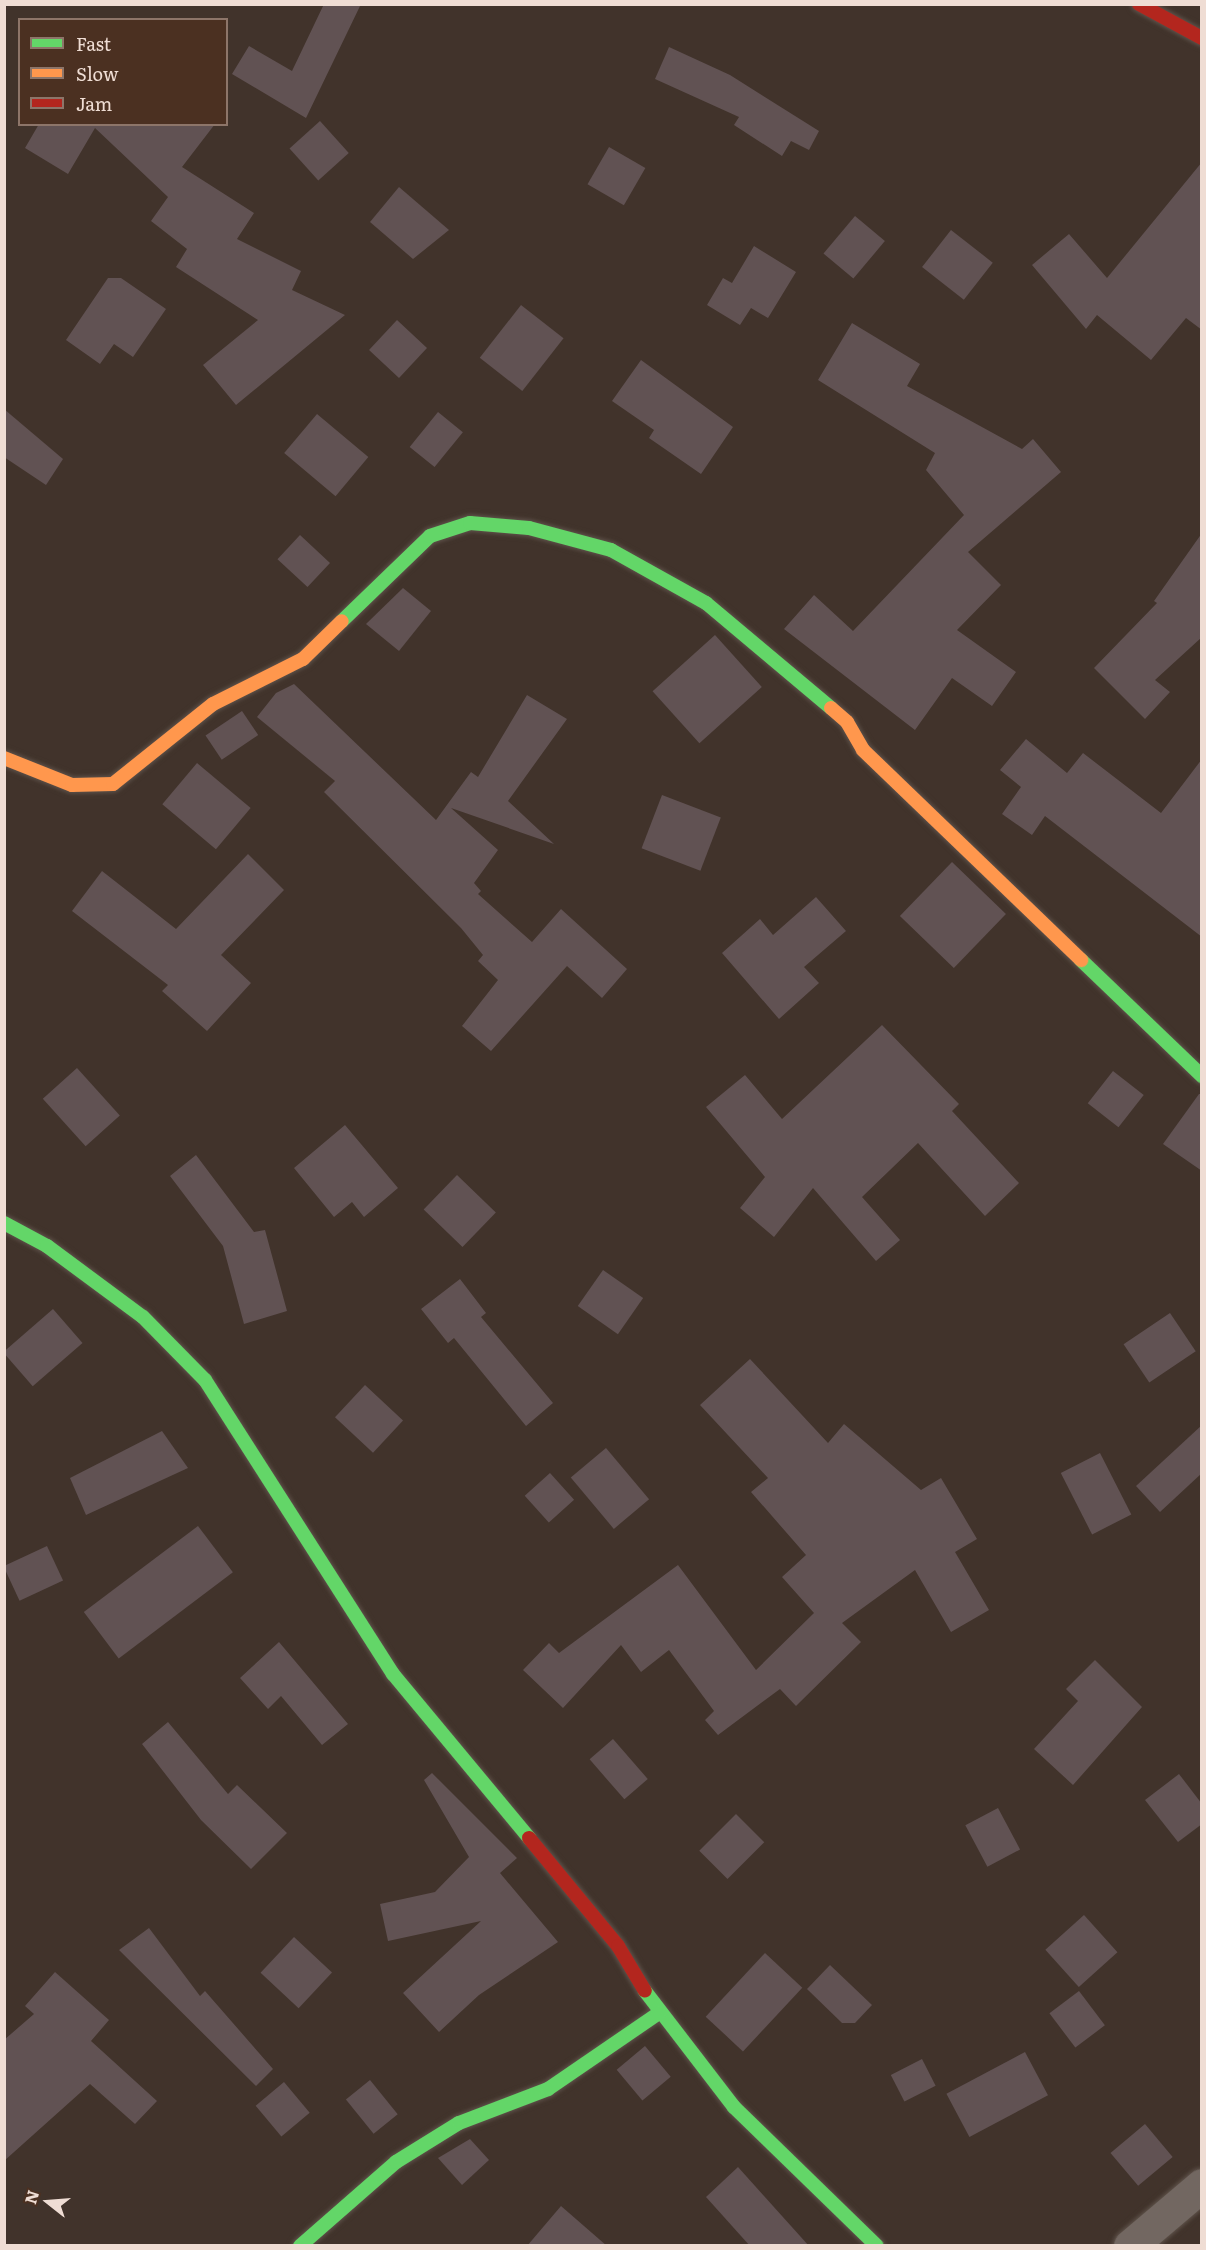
<!DOCTYPE html>
<style>
body{margin:0}
#map{position:relative;width:1206px;height:2250px;overflow:hidden;background:#41332b;font-family:Literata,serif}
div>[style]{position:absolute}
.building>*{inset:0;background:#615253;transform-origin:0 0}
.roads{filter:drop-shadow(0 0 2px #5e524a) drop-shadow(0 0 2px #5e524a)}
.street>*{height:33px;margin:-16.5px;padding:0 16.5px;transform-origin:16.5px;border-radius:16.5px;background:#726761}
.fast>*{height:14px;margin:-7px;padding:0 7px;transform-origin:7px;border-radius:7px;background:#63d668}
.slow>*{height:14px;margin:-7px;padding:0 7px;transform-origin:7px;border-radius:7px;background:#ff974d}
.jam>*{height:14px;margin:-7px;padding:0 7px;transform-origin:7px;border-radius:7px;background:#b3261e}
span{translate:-50% -50%;white-space:nowrap;text-align:center;line-height:1.15;-webkit-text-stroke:6px #4b3021;paint-order:stroke}
.frame{position:absolute;inset:0;border:6px solid #efddd4;pointer-events:none}
.legend{position:absolute;left:18px;top:18px;width:210px;height:108px;box-sizing:border-box;background:#4b3021;border:2px solid #8d7569;margin:0;padding:8px 10px;list-style:none;font-size:18px;color:#efddd4}
.legend li{display:flex;align-items:center;gap:12px;height:30px}
.legend b{width:30px;border:2px solid #8d7569}
.north{position:absolute;left:18px;top:2172px;width:60px;height:60px;-webkit-text-stroke:4px #4b3021;paint-order:stroke;rotate:287deg;font-size:16px;font-weight:700;line-height:24px;text-align:center;color:#efddd4}
.north::after{content:'';display:block;margin:auto;width:21px;height:27px;background:#efddd4;clip-path:polygon(50% 0,100% 100%,50% 72%,0 100%)}
</style>
<div id="map">
<div class="building">
<i style="clip-path:polygon(324px 4px,361px 4px,306px 118px,232px 74px,249px 46px,292px 71px)"></i>
<i style="clip-path:polygon(669px 47px,730px 75px,819px 131px,809px 150px,791px 141px,782px 156px,734px 125px,739px 117px,655px 79px)"></i>
<i style="left:320px;top:121px;width:43px;height:41px;rotate:48deg"></i>
<i style="clip-path:polygon(39px 124px,215px 124px,182px 167px,254px 213px,237px 239px,301px 271px,292px 290px,345px 315px,236px 405px,203px 365px,258px 320px,176px 267px,187px 249px,151px 221px,168px 197px,95px 128px,68px 174px,25px 148px)"></i>
<i style="left:609px;top:147px;width:42px;height:43px;rotate:30deg"></i>
<i style="clip-path:polygon(1202px 162px,1202px 330px,1186px 318px,1151px 360px,1097px 315px,1086px 329px,1032px 265px,1069px 234px,1107px 278px)"></i>
<i style="clip-path:polygon(399px 187px,449px 230px,413px 259px,370px 222px)"></i>
<i style="left:855px;top:216px;width:39px;height:49px;rotate:40deg"></i>
<i style="left:951px;top:230px;width:53px;height:47px;rotate:38deg"></i>
<i style="clip-path:polygon(754px 246px,796px 272px,768px 318px,751px 308px,740px 325px,707px 305px,723px 278px,732px 283px)"></i>
<i style="clip-path:polygon(108px 278px,121px 278px,166px 309px,133px 357px,114px 344px,100px 364px,66px 340px)"></i>
<i style="left:521px;top:305px;width:54px;height:67px;rotate:38deg"></i>
<i style="left:397px;top:320px;width:41px;height:41px;rotate:43deg"></i>
<i style="clip-path:polygon(852px 323px,920px 364px,907px 386px,1022px 449px,1033px 439px,1061px 472px,968px 552px,1001px 585px,957px 630px,1016px 672px,992px 706px,952px 678px,915px 730px,784px 629px,814px 595px,853px 631px,964px 515px,926px 470px,935px 453px,818px 380px)"></i>
<i style="clip-path:polygon(641px 360px,733px 427px,701px 474px,649px 438px,654px 430px,612px 401px)"></i>
<i style="clip-path:polygon(4px 409px,63px 459px,46px 485px,4px 457px)"></i>
<i style="left:438px;top:412px;width:32px;height:45px;rotate:39deg"></i>
<i style="left:317px;top:414px;width:67px;height:51px;rotate:40deg"></i>
<i style="clip-path:polygon(1202px 533px,1202px 637px,1155px 680px,1170px 692px,1145px 719px,1094px 668px,1157px 603px,1154px 601px)"></i>
<i style="left:300px;top:535px;width:41px;height:33px;rotate:43deg"></i>
<i style="clip-path:polygon(403px 588px,431px 611px,399px 651px,366px 624px)"></i>
<i style="left:715px;top:635px;width:70px;height:84px;rotate:48deg"></i>
<i style="clip-path:polygon(294px 684px,436px 820px,471px 772px,478px 777px,527px 695px,567px 719px,508px 801px,554px 844px,451px 808px,498px 850px,474px 883px,481px 891px,478px 894px,532px 942px,561px 909px,627px 969px,602px 998px,567px 966px,491px 1051px,462px 1026px,498px 980px,478px 961px,483px 955px,461px 928px,324px 792px,335px 781px,257px 717px,276px 693px)"></i>
<i style="left:242px;top:711px;width:29px;height:44px;rotate:56deg"></i>
<i style="clip-path:polygon(1026px 739px,1067px 773px,1083px 753px,1161px 813px,1202px 759px,1202px 937px,1045px 816px,1032px 835px,1002px 814px,1021px 787px,1000px 770px)"></i>
<i style="left:197px;top:763px;width:70px;height:54px;rotate:40deg"></i>
<i style="left:662px;top:795px;width:63px;height:57px;rotate:21deg"></i>
<i style="clip-path:polygon(248px 854px,284px 890px,221px 955px,251px 983px,207px 1031px,162px 991px,168px 985px,72px 911px,102px 871px,176px 929px)"></i>
<i style="left:952px;top:862px;width:75px;height:75px;rotate:44deg"></i>
<i style="clip-path:polygon(816px 897px,846px 931px,804px 967px,819px 983px,779px 1019px,722px 953px,760px 919px,773px 935px)"></i>
<i style="clip-path:polygon(882px 1025px,959px 1104px,952px 1111px,1019px 1183px,985px 1216px,918px 1143px,862px 1197px,900px 1240px,876px 1261px,813px 1188px,774px 1237px,740px 1208px,765px 1177px,706px 1107px,745px 1075px,782px 1119px)"></i>
<i style="left:77px;top:1068px;width:64px;height:46px;rotate:48deg"></i>
<i style="left:1113px;top:1071px;width:39px;height:41px;rotate:38deg"></i>
<i style="clip-path:polygon(1199px 1094px,1202px 1094px,1202px 1171px,1163px 1144px)"></i>
<i style="clip-path:polygon(345px 1125px,398px 1188px,364px 1217px,352px 1202px,334px 1217px,294px 1168px)"></i>
<i style="clip-path:polygon(196px 1155px,254px 1232px,265px 1230px,287px 1311px,244px 1324px,223px 1246px,170px 1176px)"></i>
<i style="left:457px;top:1175px;width:54px;height:48px;rotate:44deg"></i>
<i style="left:603px;top:1270px;width:49px;height:44px;rotate:35deg"></i>
<i style="clip-path:polygon(460px 1279px,486px 1313px,481px 1317px,553px 1403px,526px 1426px,454px 1338px,448px 1343px,421px 1309px)"></i>
<i style="left:53px;top:1309px;width:45px;height:66px;rotate:49deg"></i>
<i style="left:1170px;top:1313px;width:46px;height:56px;rotate:56deg"></i>
<i style="clip-path:polygon(750px 1359px,828px 1443px,844px 1424px,921px 1490px,941px 1478px,977px 1539px,955px 1552px,989px 1610px,951px 1632px,915px 1570px,842px 1623px,861px 1642px,796px 1706px,780px 1689px,718px 1735px,705px 1720px,714px 1711px,669px 1650px,641px 1672px,621px 1645px,563px 1708px,523px 1670px,549px 1643px,559px 1653px,678px 1565px,756px 1670px,814px 1613px,782px 1577px,806px 1555px,751px 1492px,768px 1478px,700px 1405px)"></i>
<i style="left:365px;top:1385px;width:52px;height:44px;rotate:43deg"></i>
<i style="clip-path:polygon(1202px 1425px,1202px 1473px,1160px 1512px,1136px 1486px)"></i>
<i style="clip-path:polygon(162px 1431px,188px 1468px,86px 1515px,70px 1478px)"></i>
<i style="left:606px;top:1448px;width:67px;height:46px;rotate:50deg"></i>
<i style="left:1100px;top:1453px;width:69px;height:44px;rotate:63deg"></i>
<i style="left:550px;top:1473px;width:36px;height:34px;rotate:48deg"></i>
<i style="left:198px;top:1526px;width:58px;height:143px;rotate:53deg"></i>
<i style="left:47px;top:1546px;width:38px;height:48px;rotate:65deg"></i>
<i style="clip-path:polygon(279px 1642px,348px 1724px,322px 1745px,281px 1696px,268px 1709px,240px 1678px)"></i>
<i style="clip-path:polygon(1095px 1660px,1142px 1707px,1073px 1785px,1034px 1749px,1078px 1701px,1066px 1689px)"></i>
<i style="clip-path:polygon(168px 1722px,228px 1794px,237px 1785px,287px 1833px,251px 1869px,201px 1820px,142px 1744px)"></i>
<i style="left:613px;top:1739px;width:53px;height:31px;rotate:49deg"></i>
<i style="clip-path:polygon(432px 1773px,517px 1858px,500px 1873px,558px 1942px,479px 1995px,439px 2032px,403px 1993px,481px 1921px,388px 1941px,380px 1904px,435px 1892px,469px 1857px,424px 1780px)"></i>
<i style="clip-path:polygon(1179px 1774px,1202px 1804px,1202px 1824px,1178px 1842px,1145px 1800px)"></i>
<i style="left:998px;top:1808px;width:47px;height:37px;rotate:62deg"></i>
<i style="left:736px;top:1814px;width:40px;height:52px;rotate:45deg"></i>
<i style="left:1084px;top:1915px;width:50px;height:52px;rotate:48deg"></i>
<i style="clip-path:polygon(149px 1928px,200px 1996px,205px 1991px,273px 2069px,256px 2086px,119px 1950px)"></i>
<i style="left:294px;top:1937px;width:52px;height:49px;rotate:43deg"></i>
<i style="left:765px;top:1953px;width:51px;height:87px;rotate:43deg"></i>
<i style="clip-path:polygon(830px 1965px,872px 2005px,855px 2023px,842px 2023px,807px 1989px)"></i>
<i style="clip-path:polygon(55px 1972px,109px 2020px,91px 2041px,157px 2101px,135px 2124px,90px 2084px,4px 2161px,4px 2040px,34px 2014px,25px 2006px)"></i>
<i style="left:1079px;top:1991px;width:43px;height:37px;rotate:53deg"></i>
<i style="left:645px;top:2046px;width:40px;height:37px;rotate:50deg"></i>
<i style="left:1025px;top:2052px;width:49px;height:89px;rotate:62deg"></i>
<i style="left:922px;top:2059px;width:30px;height:35px;rotate:63deg"></i>
<i style="left:370px;top:2080px;width:44px;height:31px;rotate:51deg"></i>
<i style="left:284px;top:2082px;width:40px;height:37px;rotate:50deg"></i>
<i style="left:1145px;top:2124px;width:43px;height:45px;rotate:50deg"></i>
<i style="clip-path:polygon(470px 2139px,489px 2160px,462px 2185px,438px 2158px)"></i>
<i style="clip-path:polygon(738px 2167px,809px 2246px,750px 2246px,706px 2197px)"></i>
<i style="clip-path:polygon(561px 2206px,607px 2246px,527px 2246px)"></i>
</div>
<div class="roads">
<div class="street">
<i style="left:1130px;top:2246px;width:94px;rotate:-40.3deg"></i>
</div>
<div class="fast">
<i style="left:342px;top:621px;width:122px;rotate:-44deg"></i>
<i style="left:430px;top:536px;width:42px;rotate:-18deg"></i>
<i style="left:470px;top:523px;width:59px;rotate:4.8deg"></i>
<i style="left:529px;top:528px;width:85px;rotate:15deg"></i>
<i style="left:611px;top:550px;width:109px;rotate:29.2deg"></i>
<i style="left:706px;top:603px;width:163px;rotate:40deg"></i>
<i style="left:1081px;top:960px;width:168px;rotate:43.8deg"></i>
<i style="left:4px;top:1223px;width:49px;rotate:28.1deg"></i>
<i style="left:47px;top:1246px;width:119px;rotate:36.5deg"></i>
<i style="left:143px;top:1317px;width:88px;rotate:45.5deg"></i>
<i style="left:205px;top:1380px;width:349px;rotate:57.4deg"></i>
<i style="left:393px;top:1674px;width:213px;rotate:50.3deg"></i>
<i style="left:645px;top:1991px;width:146px;rotate:52.5deg"></i>
<i style="left:734px;top:2107px;width:199px;rotate:44.2deg"></i>
<i style="left:300px;top:2246px;width:128px;rotate:-41.2deg"></i>
<i style="left:396px;top:2162px;width:74px;rotate:-31.8deg"></i>
<i style="left:459px;top:2123px;width:95px;rotate:-20.9deg"></i>
<i style="left:548px;top:2089px;width:135px;rotate:-34.4deg"></i>
</div>
<div class="slow">
<i style="left:831px;top:708px;width:21px;rotate:41deg"></i>
<i style="left:847px;top:722px;width:32px;rotate:60deg"></i>
<i style="left:863px;top:750px;width:303px;rotate:43.9deg"></i>
<i style="left:4px;top:758px;width:73px;rotate:21.7deg"></i>
<i style="left:72px;top:785px;width:41px;rotate:-1.4deg"></i>
<i style="left:113px;top:784px;width:128px;rotate:-38.7deg"></i>
<i style="left:213px;top:704px;width:101px;rotate:-26.6deg"></i>
<i style="left:303px;top:659px;width:54px;rotate:-44.3deg"></i>
</div>
<div class="jam">
<i style="left:1139px;top:4px;width:72px;rotate:28.4deg"></i>
<i style="left:529px;top:1838px;width:140px;rotate:50.5deg"></i>
<i style="left:618px;top:1946px;width:52px;rotate:59deg"></i>
</div>
</div>
<div class="frame"></div>
<ul class="legend">
<li><b style="height:8px;background:#63d668"></b>Fast</li>
<li><b style="height:8px;background:#ff974d"></b>Slow</li>
<li><b style="height:8px;background:#b3261e"></b>Jam</li>
</ul>
<div class="north">N</div>
</div>
